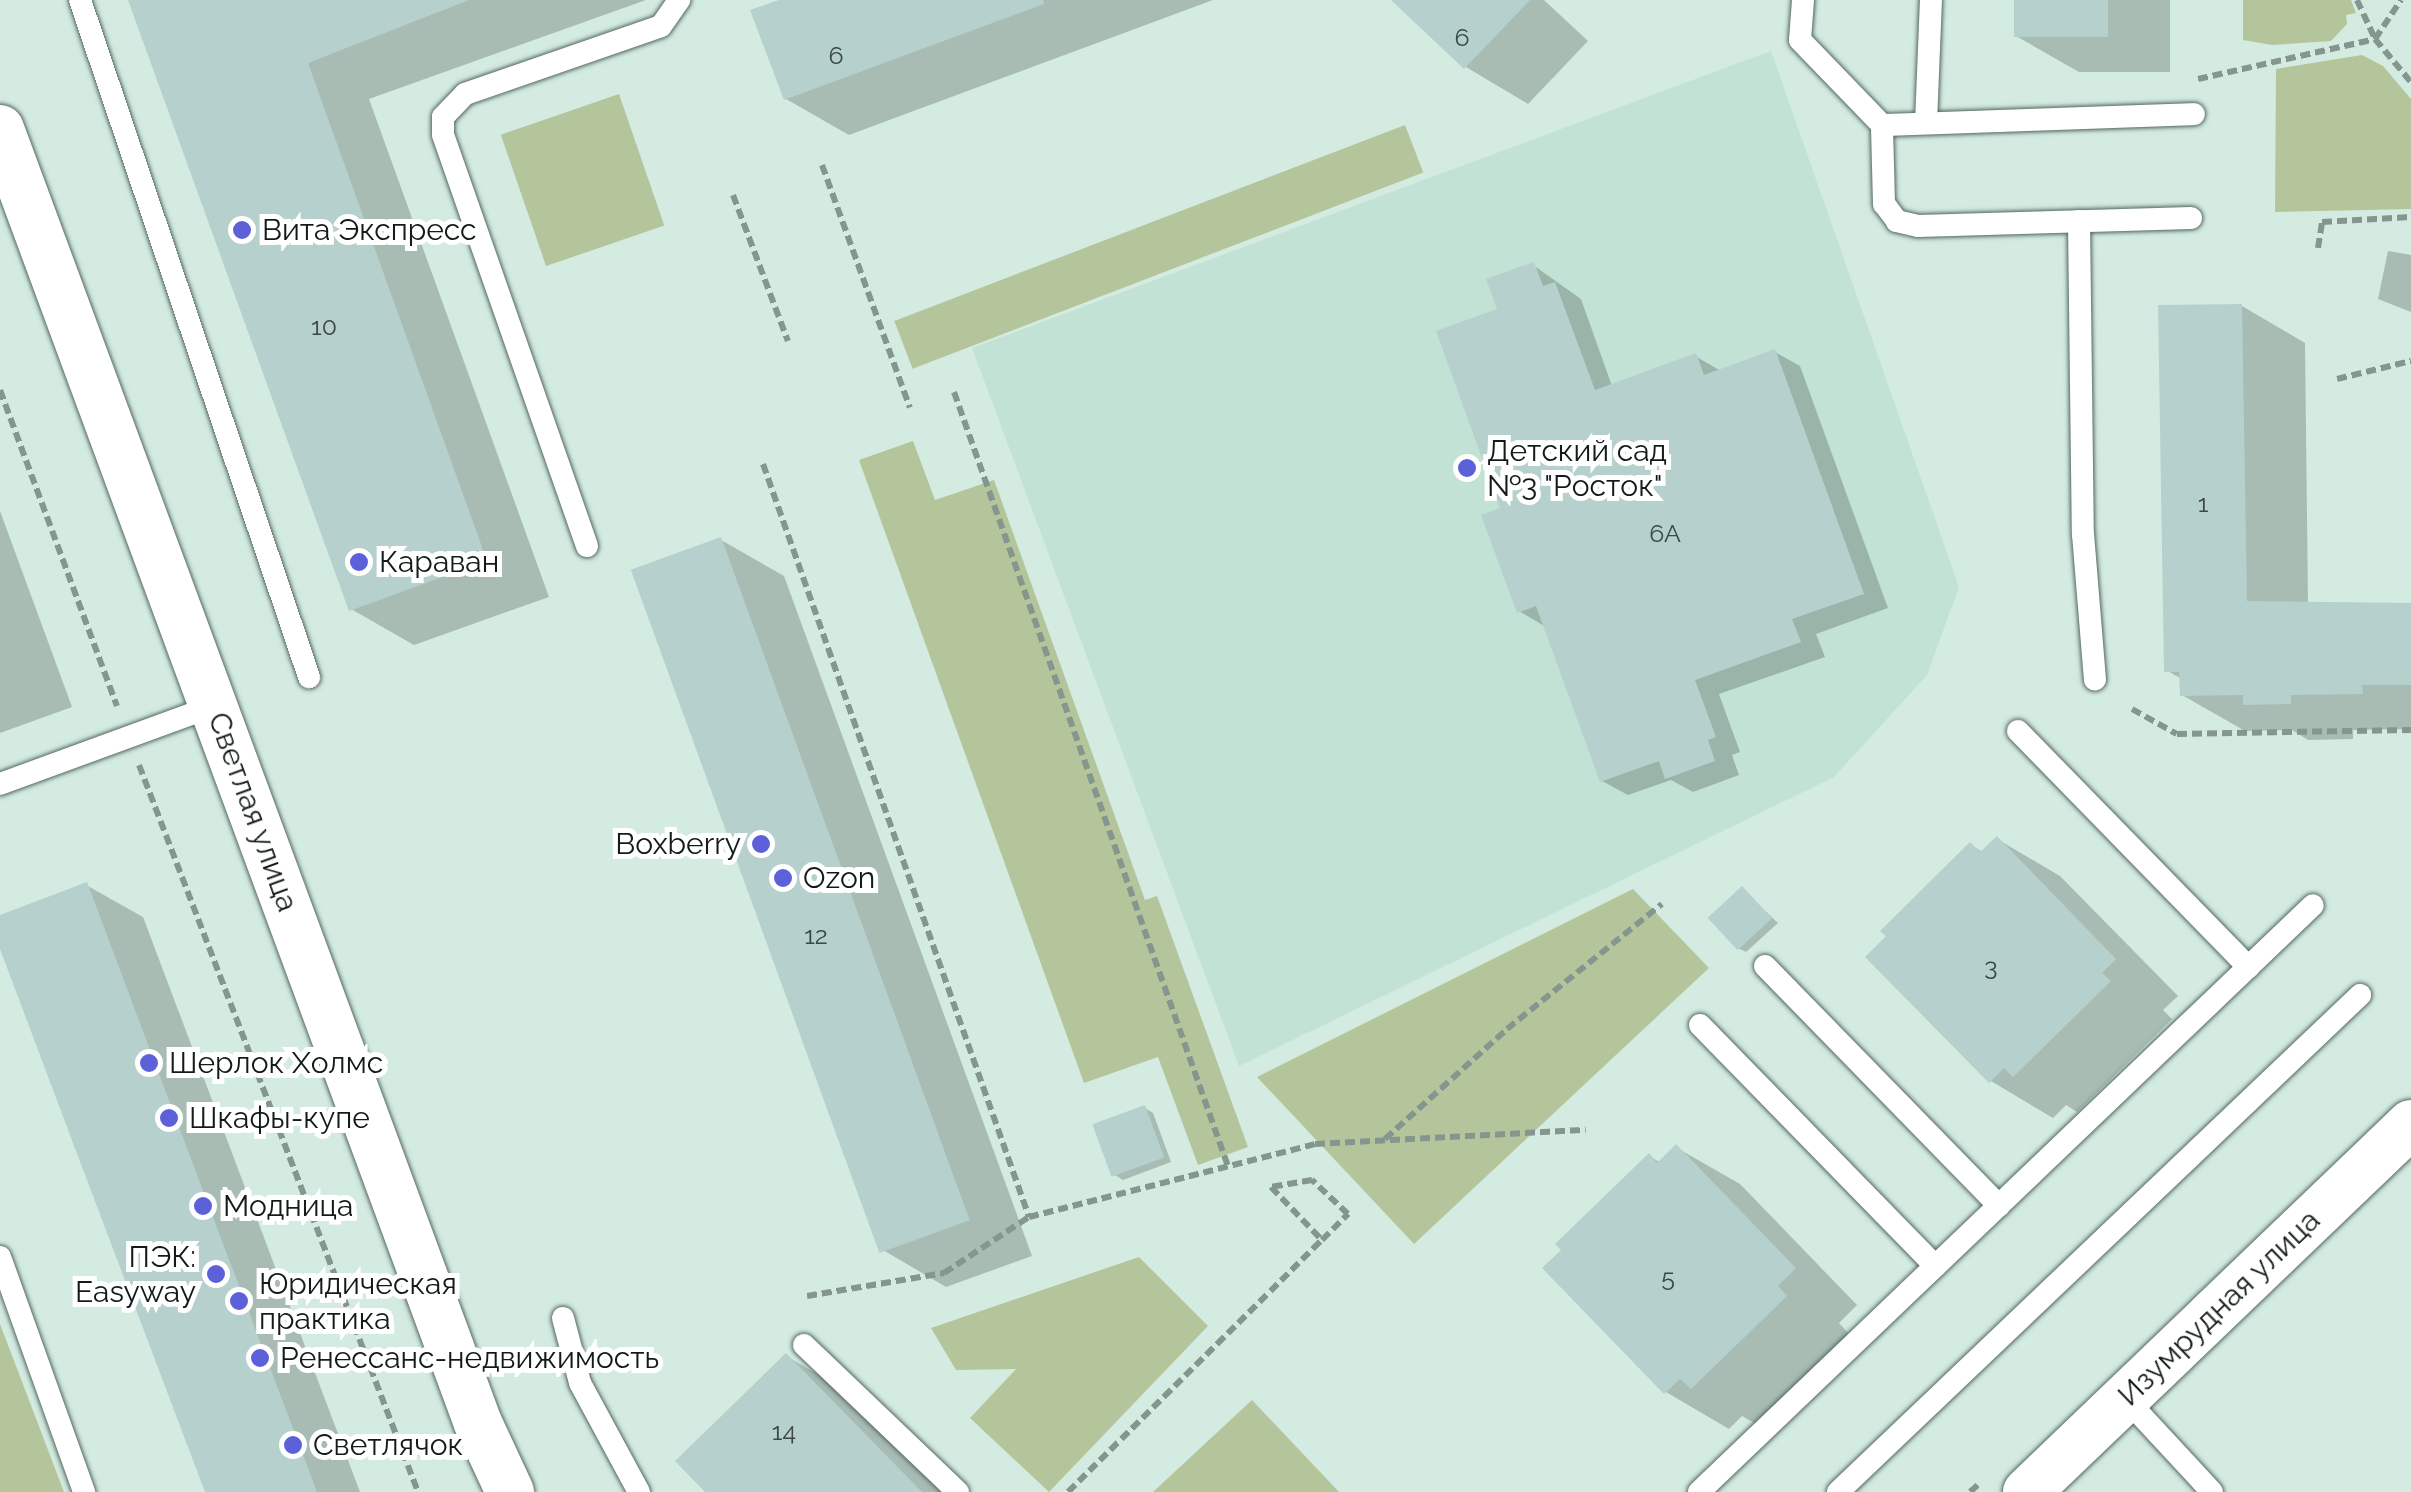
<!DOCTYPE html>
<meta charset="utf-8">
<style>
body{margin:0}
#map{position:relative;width:2411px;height:1492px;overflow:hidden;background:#d3ebe1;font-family:Raleway,sans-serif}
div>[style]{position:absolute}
.built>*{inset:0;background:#c2e2d5}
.green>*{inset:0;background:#b5c59b;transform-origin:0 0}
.shadow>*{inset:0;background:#0003}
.building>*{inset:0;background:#b6d0cd;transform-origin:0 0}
.path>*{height:6px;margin-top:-3px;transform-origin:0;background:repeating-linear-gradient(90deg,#84968e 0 10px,transparent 0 15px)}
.roads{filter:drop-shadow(0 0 2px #546860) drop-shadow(0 0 2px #546860)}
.lane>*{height:22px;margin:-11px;padding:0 11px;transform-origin:11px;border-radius:11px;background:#fff}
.street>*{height:48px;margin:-24px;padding:0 24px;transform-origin:24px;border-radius:24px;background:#fff}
.dots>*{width:28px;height:28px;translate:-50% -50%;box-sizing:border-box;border:5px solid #fff;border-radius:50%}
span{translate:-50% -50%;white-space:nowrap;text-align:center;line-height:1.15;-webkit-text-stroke:10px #fff;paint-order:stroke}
.number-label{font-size:25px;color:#3b4844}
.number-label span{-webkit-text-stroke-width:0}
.poi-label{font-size:30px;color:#121b17}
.left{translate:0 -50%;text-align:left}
.right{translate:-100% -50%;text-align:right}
.street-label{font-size:30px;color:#121b17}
</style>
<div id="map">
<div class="built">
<i style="clip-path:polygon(1771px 51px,1959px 587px,1927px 675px,1834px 777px,1239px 1066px,972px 348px)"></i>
</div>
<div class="green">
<i style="clip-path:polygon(2243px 0,2351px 0,2356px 13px,2346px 15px,2347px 24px,2331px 41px,2272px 45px,2243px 40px)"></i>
<i style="clip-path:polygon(2362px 55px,2383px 66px,2411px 99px,2411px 209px,2275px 212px,2276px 69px)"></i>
<i style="left:619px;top:94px;width:139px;height:125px;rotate:71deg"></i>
<i style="left:1405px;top:125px;width:51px;height:547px;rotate:69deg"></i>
<i style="clip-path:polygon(913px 441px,935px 500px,994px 480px,1145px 900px,1157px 896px,1248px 1147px,1198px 1165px,1158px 1057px,1084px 1083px,859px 460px)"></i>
<i style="clip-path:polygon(1633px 889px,1709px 968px,1414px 1244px,1257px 1077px)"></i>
<i style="clip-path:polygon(1139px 1257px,1208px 1326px,1049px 1492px,970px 1418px,1016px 1369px,956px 1370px,931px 1328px)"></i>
<i style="clip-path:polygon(0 1324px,64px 1492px,0 1492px)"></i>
<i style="clip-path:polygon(1252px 1400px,1339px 1492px,1153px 1492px)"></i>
</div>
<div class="shadow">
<i style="clip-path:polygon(131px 0,646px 0,369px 99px,549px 597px,414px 645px,351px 609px)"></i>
<i style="clip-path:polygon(786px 0,1213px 0,849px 135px,786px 99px)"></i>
<i style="clip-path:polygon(1395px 0,1544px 0,1588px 41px,1528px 104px,1466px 67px)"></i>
<i style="clip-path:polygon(2017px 0,2170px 0,2170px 72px,2079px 72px,2016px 36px)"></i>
<i style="clip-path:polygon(2388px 251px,2411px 255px,2411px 312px,2378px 299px)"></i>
<i style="clip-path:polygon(1533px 265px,1581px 299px,1612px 386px,1695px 356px,1721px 371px,1775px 352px,1800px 366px,1888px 608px,1816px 634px,1825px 657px,1719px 694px,1740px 752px,1732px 755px,1739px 775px,1693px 792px,1671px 780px,1628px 795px,1602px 781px,1546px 627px,1519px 611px,1504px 510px,1500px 311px)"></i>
<i style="clip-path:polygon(2242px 306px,2305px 343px,2308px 603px,2411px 603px,2411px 729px,2353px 730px,2353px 739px,2308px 740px,2292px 730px,2245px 731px,2182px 695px,2182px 679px,2166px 670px)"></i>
<i style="clip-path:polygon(0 511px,72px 707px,0 733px)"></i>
<i style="clip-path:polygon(721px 540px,784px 576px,1032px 1256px,946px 1287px,883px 1250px)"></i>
<i style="clip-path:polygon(1997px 839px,2060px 876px,2178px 996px,2163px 1010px,2172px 1019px,2077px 1112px,2066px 1105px,2053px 1118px,1991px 1081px,1971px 845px,1984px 853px)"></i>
<i style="clip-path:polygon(86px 885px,143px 917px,360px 1492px,208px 1492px,0 942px,0 917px)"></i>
<i style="clip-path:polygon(1742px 889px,1778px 923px,1746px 952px,1738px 948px)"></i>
<i style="clip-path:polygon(1145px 1108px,1153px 1113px,1171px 1162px,1123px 1180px,1115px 1175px)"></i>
<i style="clip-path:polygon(1677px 1148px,1740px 1184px,1857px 1305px,1839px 1323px,1849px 1334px,1756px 1424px,1742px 1416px,1729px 1429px,1666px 1392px,1545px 1268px,1649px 1156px,1661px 1163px)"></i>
<i style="clip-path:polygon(786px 1356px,849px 1392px,946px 1492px,709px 1492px)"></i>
</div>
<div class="building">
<i style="clip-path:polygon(128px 0,469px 0,308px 63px,487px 561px,349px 611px)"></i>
<i style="clip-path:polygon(779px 0,1043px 0,1044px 4px,784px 100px,750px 10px)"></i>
<i style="clip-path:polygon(1391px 0,1530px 0,1464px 69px)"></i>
<i style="left:2014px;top:0;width:94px;height:37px"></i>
<i style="clip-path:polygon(1534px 262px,1543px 286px,1555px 282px,1595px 390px,1696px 353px,1704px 375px,1775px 349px,1864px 594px,1792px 619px,1801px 642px,1695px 680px,1716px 737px,1708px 740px,1715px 761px,1665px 779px,1659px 761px,1600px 782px,1536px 606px,1517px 613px,1481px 515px,1500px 508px,1436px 331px,1497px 309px,1486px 279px)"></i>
<i style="clip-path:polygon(2242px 304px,2247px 601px,2411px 603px,2411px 685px,2362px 685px,2363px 694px,2291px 695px,2291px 704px,2243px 705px,2243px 695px,2180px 696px,2179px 672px,2164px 672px,2158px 305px)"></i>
<i style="left:721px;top:537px;width:727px;height:96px;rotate:70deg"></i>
<i style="clip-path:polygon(1997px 836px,2116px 959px,2102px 973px,2111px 981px,2013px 1077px,2004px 1068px,1989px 1083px,1865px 957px,1886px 936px,1880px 931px,1970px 842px,1980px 852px)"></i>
<i style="clip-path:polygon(87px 882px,171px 1106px,317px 1492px,205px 1492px,73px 1143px,0 949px,0 915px)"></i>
<i style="left:1742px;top:886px;width:44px;height:47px;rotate:47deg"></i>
<i style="left:1145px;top:1105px;width:56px;height:56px;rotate:70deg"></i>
<i style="clip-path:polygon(1676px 1144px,1796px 1268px,1778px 1286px,1787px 1296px,1691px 1389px,1680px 1379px,1664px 1394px,1542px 1268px,1561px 1250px,1555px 1244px,1649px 1153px,1657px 1163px)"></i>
<i style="clip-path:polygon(786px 1353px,874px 1443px,922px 1492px,705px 1492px,675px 1461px)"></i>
</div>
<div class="path">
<i style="left:2357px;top:0;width:43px;rotate:65.2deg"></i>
<i style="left:2375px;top:39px;width:56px;rotate:50.1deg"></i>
<i style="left:2198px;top:79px;width:181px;rotate:-12.7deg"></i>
<i style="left:2375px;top:39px;width:47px;rotate:-56.3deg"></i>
<i style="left:822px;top:165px;width:258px;rotate:70.1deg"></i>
<i style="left:733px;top:195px;width:156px;rotate:69.4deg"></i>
<i style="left:2318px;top:248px;width:26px;rotate:-81deg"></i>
<i style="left:2322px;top:222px;width:89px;rotate:-3.2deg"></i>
<i style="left:2337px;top:379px;width:76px;rotate:-13.7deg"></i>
<i style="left:0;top:390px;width:337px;rotate:69.7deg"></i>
<i style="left:954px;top:392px;width:821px;rotate:70.51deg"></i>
<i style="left:763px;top:464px;width:799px;rotate:70.54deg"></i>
<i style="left:2132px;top:709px;width:51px;rotate:29.1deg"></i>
<i style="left:2177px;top:734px;width:234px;rotate:-1deg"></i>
<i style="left:139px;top:765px;width:779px;rotate:69deg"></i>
<i style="left:1385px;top:1139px;width:164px;rotate:-42deg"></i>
<i style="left:1507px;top:1029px;width:199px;rotate:-38.9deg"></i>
<i style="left:807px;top:1296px;width:139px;rotate:-9.5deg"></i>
<i style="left:944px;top:1273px;width:102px;rotate:-33.4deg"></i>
<i style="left:1029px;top:1217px;width:295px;rotate:-14.3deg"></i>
<i style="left:1315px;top:1144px;width:271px;rotate:-3deg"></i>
<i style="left:1068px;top:1492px;width:358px;rotate:-44.8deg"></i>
<i style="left:1322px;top:1240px;width:37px;rotate:-45deg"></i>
<i style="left:1348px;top:1214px;width:50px;rotate:-136.6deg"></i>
<i style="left:1312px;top:1180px;width:42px;rotate:170.3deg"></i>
<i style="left:1271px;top:1187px;width:74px;rotate:46.1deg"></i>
<i style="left:1970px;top:1492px;width:15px;rotate:-42deg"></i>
</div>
<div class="roads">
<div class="lane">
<i style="left:80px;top:0;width:715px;rotate:71.31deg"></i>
<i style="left:1803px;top:0;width:40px;rotate:94.3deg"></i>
<i style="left:1800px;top:40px;width:118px;rotate:46deg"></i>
<i style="left:1926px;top:123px;width:123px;rotate:-87.7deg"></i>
<i style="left:2191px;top:218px;width:273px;rotate:178.3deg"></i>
<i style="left:1918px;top:226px;width:22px;rotate:-167deg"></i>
<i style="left:1897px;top:221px;width:21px;rotate:-127deg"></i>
<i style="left:1884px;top:204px;width:79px;rotate:-91.5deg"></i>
<i style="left:1882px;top:125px;width:312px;rotate:-2deg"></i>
<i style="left:2079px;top:221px;width:313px;rotate:89.3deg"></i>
<i style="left:2083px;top:534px;width:146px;rotate:85.3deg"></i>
<i style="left:587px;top:546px;width:436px;rotate:-109.3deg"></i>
<i style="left:443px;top:134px;width:17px;rotate:-90deg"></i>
<i style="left:443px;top:117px;width:32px;rotate:-46deg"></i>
<i style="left:465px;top:94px;width:207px;rotate:-19.1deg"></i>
<i style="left:661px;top:26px;width:32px;rotate:-55deg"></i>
<i style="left:2018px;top:731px;width:330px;rotate:45.7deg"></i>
<i style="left:0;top:784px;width:227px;rotate:-20.1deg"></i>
<i style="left:1765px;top:966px;width:335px;rotate:45.7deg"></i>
<i style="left:1700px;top:1025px;width:337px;rotate:45.7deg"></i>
<i style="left:0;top:1257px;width:250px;rotate:70.3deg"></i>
<i style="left:563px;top:1318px;width:67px;rotate:75.3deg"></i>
<i style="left:580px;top:1383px;width:124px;rotate:61.6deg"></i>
<i style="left:804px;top:1345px;width:213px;rotate:43.7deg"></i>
<i style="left:2125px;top:1398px;width:128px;rotate:47.2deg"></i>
<i style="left:1699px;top:1492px;width:849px;rotate:-43.71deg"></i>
<i style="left:1838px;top:1492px;width:721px;rotate:-43.59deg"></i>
</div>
<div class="street">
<i style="left:0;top:129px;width:1379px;rotate:69.73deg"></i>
<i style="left:478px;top:1423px;width:76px;rotate:65.1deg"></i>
<i style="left:2027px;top:1492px;width:532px;rotate:-43.78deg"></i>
</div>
</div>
<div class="dots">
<i style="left:242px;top:230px;background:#5d61d9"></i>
<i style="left:1467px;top:468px;background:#5d61d9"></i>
<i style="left:359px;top:562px;background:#5d61d9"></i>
<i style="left:761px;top:844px;background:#5d61d9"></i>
<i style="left:783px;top:878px;background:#5d61d9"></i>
<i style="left:149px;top:1063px;background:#5d61d9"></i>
<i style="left:169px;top:1118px;background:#5d61d9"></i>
<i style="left:203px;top:1206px;background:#5d61d9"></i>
<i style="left:216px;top:1274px;background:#5d61d9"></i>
<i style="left:239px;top:1301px;background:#5d61d9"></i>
<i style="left:260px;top:1358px;background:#5d61d9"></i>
<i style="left:293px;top:1445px;background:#5d61d9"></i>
</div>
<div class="number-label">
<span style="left:1462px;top:37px">6</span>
<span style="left:836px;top:55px">6</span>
<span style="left:324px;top:326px">10</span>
<span style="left:2203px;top:503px">1</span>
<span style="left:1665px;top:533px">6А</span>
<span style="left:816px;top:935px">12</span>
<span style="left:1991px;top:966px">3</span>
<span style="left:1668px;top:1277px">5</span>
<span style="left:784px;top:1431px">14</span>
</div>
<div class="poi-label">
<span class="left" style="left:262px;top:230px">Вита Экспресс</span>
<span class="left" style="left:1487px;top:468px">Детский сад<br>№3 "Росток"</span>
<span class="left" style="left:379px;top:562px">Караван</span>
<span class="right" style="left:741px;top:844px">Boxberry</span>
<span class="left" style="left:803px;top:878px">Ozon</span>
<span class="left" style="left:169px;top:1063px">Шерлок Холмс</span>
<span class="left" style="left:189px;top:1118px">Шкафы-купе</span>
<span class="left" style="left:223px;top:1206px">Модница</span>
<span class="right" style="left:196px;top:1274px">ПЭК:<br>Easyway</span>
<span class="left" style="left:259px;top:1301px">Юридическая<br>практика</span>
<span class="left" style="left:280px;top:1358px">Ренессанс-недвижимость</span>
<span class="left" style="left:313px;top:1445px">Светлячок</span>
</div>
<div class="street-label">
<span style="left:253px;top:812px;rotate:70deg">Светлая улица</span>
<span style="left:2219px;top:1308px;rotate:-44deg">Изумрудная улица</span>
</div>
</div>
